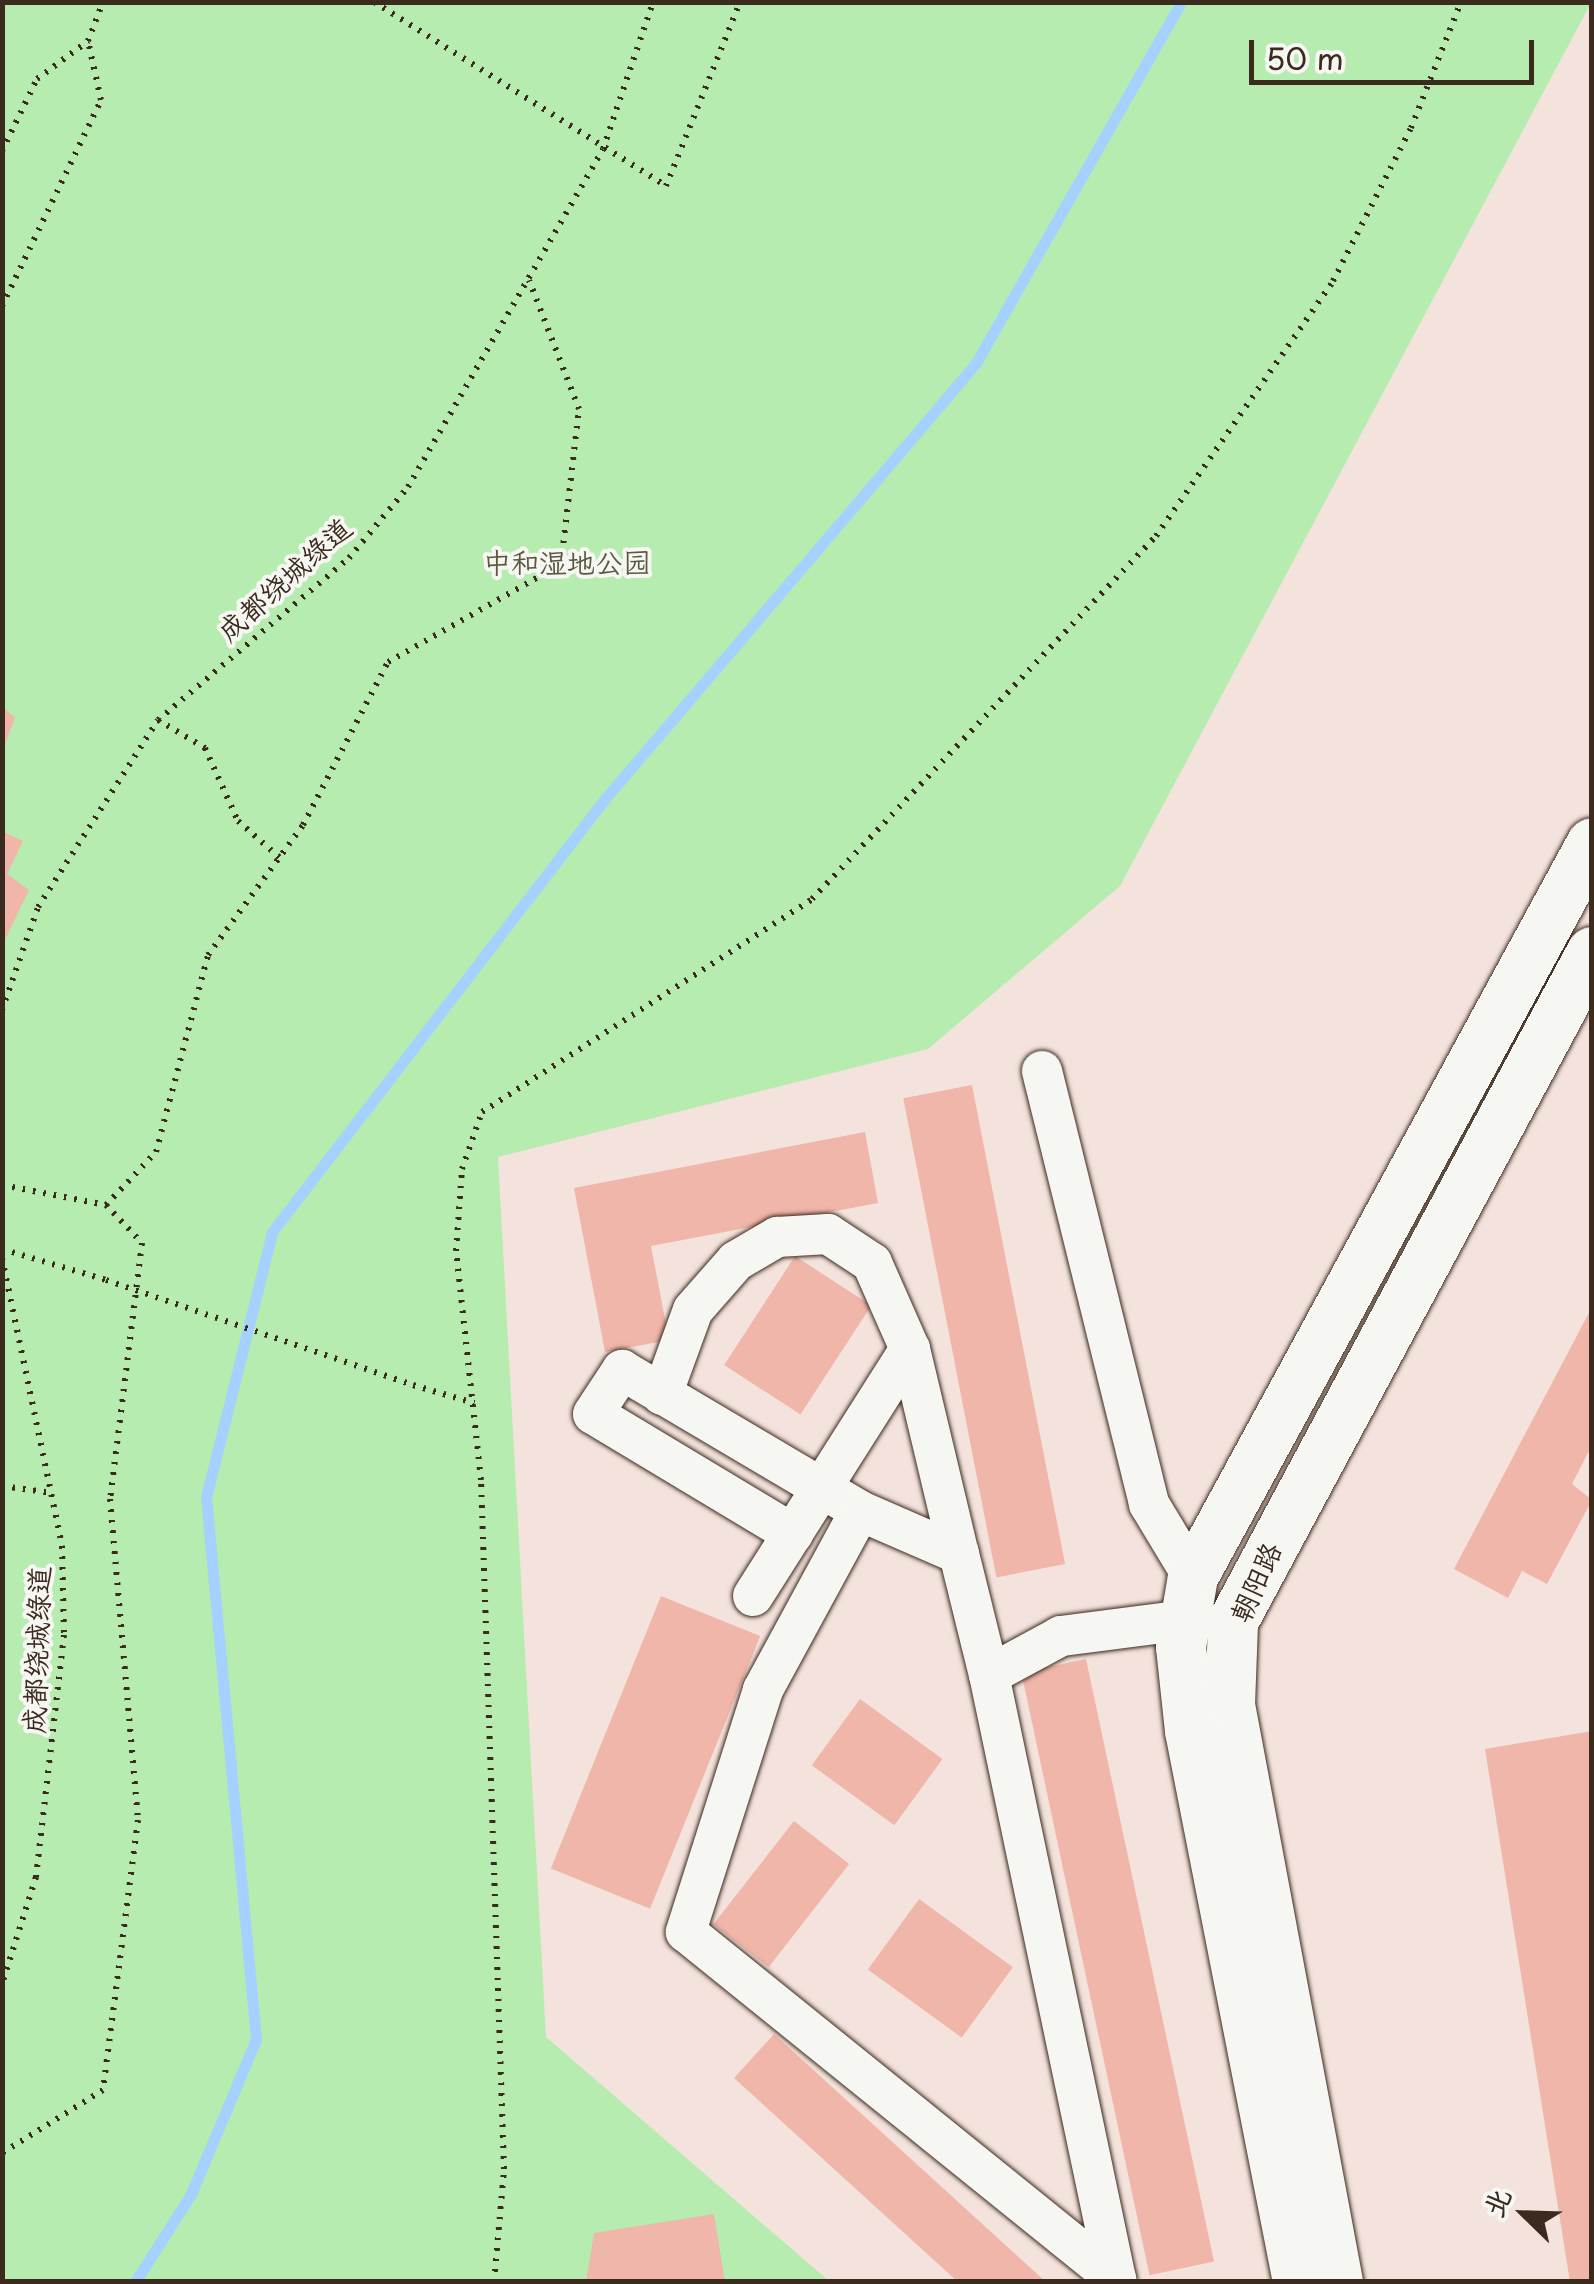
<!DOCTYPE html>
<meta charset="utf-8">
<style>
body{margin:0}
#map{position:relative;width:1594px;height:2284px;overflow:hidden;background:#f4e3dc;font-family:"Playpen Sans","LXGW WenKai TC",sans-serif}
div>[style]{position:absolute}
.green>*{inset:0;background:#b6ecaf}
.stream>*{height:11px;margin:-5.5px;padding:0 5.5px;transform-origin:5.5px;border-radius:5.5px;background:#a4d1ff}
.building>*{inset:0;background:#f0b6a9;transform-origin:0 0}
.path>*{height:6px;margin-top:-3px;transform-origin:0;background:repeating-linear-gradient(90deg,#3b2a1e 0 2.5px,transparent 0 10.5px)}
.roads{filter:drop-shadow(0 0 2px #3b2a1e) drop-shadow(0 0 2px #3b2a1e)}
.minor>*{height:40px;margin:-20px;padding:0 20px;transform-origin:20px;border-radius:20px;background:#f6f6f2}
.major>*{height:50px;margin:-25px;padding:0 25px;transform-origin:25px;border-radius:25px;background:#f6f6f2}
.path-bridge>*{height:6px;margin-top:-3px;transform-origin:0;background:repeating-linear-gradient(90deg,#3b2a1e 0 2.5px,transparent 0 10.5px)}
span{translate:-50% -50%;white-space:nowrap;text-align:center;line-height:1.15;-webkit-text-stroke:8px #f6f6f2;paint-order:stroke}
.park-label{font-size:28px;color:#5a5a42}
.street-label{font-size:28px;color:#3b2a1e}
.frame{position:absolute;inset:0;border:5px solid #3b2a1e;pointer-events:none}
.north{position:absolute;left:1474px;top:2164px;width:100px;height:100px;-webkit-text-stroke:8px #f6f6f2;paint-order:stroke;rotate:293deg;font-size:28px;font-weight:700;line-height:40px;text-align:center;color:#3b2a1e}
.north::after{content:'';display:block;margin:auto;width:35px;height:45px;background:#3b2a1e;clip-path:polygon(50% 0,100% 100%,50% 72%,0 100%)}
.scale{position:absolute;left:1249px;top:40px;width:285px;height:45px;box-sizing:border-box;border:5px solid #3b2a1e;border-top:0;padding-left:12px;font-size:30px;line-height:35px;white-space:nowrap;color:#3b2a1e;-webkit-text-stroke:8px #f6f6f2;paint-order:stroke}
</style>
<div id="map">
<div class="green">
<i style="clip-path:polygon(3px 3px,1591px 3px,1120px 886px,928px 1049px,498px 1157px,546px 2037px,829px 2281px,3px 2282px)"></i>
</div>
<div class="stream">
<i style="left:135px;top:2282px;width:104px;rotate:-57.5deg"></i>
<i style="left:191px;top:2194px;width:168px;rotate:-67.2deg"></i>
<i style="left:256px;top:2039px;width:544px;rotate:-95.27deg"></i>
<i style="left:206px;top:1497px;width:273px;rotate:-76deg"></i>
<i style="left:272px;top:1232px;width:545px;rotate:-52.46deg"></i>
<i style="left:604px;top:800px;width:574px;rotate:-49.59deg"></i>
<i style="left:976px;top:363px;width:415px;rotate:-60.4deg"></i>
</div>
<div class="building">
<i style="clip-path:polygon(2px 706px,15px 718px,3px 749px,2px 749px)"></i>
<i style="clip-path:polygon(2px 831px,23px 841px,7px 874px,29px 890px,2px 946px)"></i>
<i style="left:972px;top:1085px;width:488px;height:70px;rotate:79deg"></i>
<i style="clip-path:polygon(865px 1132px,878px 1203px,651px 1246px,669px 1340px,605px 1352px,574px 1188px)"></i>
<i style="left:795px;top:1256px;width:91px;height:130px;rotate:33deg"></i>
<i style="clip-path:polygon(1592px 1307px,1592px 1445px,1572px 1484px,1592px 1500px,1547px 1584px,1522px 1571px,1508px 1598px,1454px 1569px)"></i>
<i style="left:661px;top:1596px;width:107px;height:294px;rotate:22deg"></i>
<i style="left:1086px;top:1659px;width:616px;height:66px;rotate:78deg"></i>
<i style="left:860px;top:1699px;width:102px;height:82px;rotate:36deg"></i>
<i style="clip-path:polygon(1592px 1731px,1592px 2282px,1570px 2282px,1485px 1749px)"></i>
<i style="left:794px;top:1821px;width:70px;height:131px;rotate:38deg"></i>
<i style="left:919px;top:1899px;width:116px;height:87px;rotate:36deg"></i>
<i style="clip-path:polygon(774px 2034px,1046px 2282px,958px 2282px,734px 2078px)"></i>
<i style="clip-path:polygon(714px 2214px,725px 2282px,586px 2282px,594px 2233px)"></i>
</div>
<div class="path">
<i style="left:374px;top:2px;width:345px;rotate:32.2deg"></i>
<i style="left:666px;top:186px;width:198px;rotate:-68.1deg"></i>
<i style="left:2px;top:151px;width:80px;rotate:-64.1deg"></i>
<i style="left:37px;top:79px;width:64px;rotate:-36.7deg"></i>
<i style="left:88px;top:41px;width:42px;rotate:-69deg"></i>
<i style="left:2px;top:306px;width:229px;rotate:-64.3deg"></i>
<i style="left:101px;top:100px;width:60px;rotate:-102.4deg"></i>
<i style="left:158px;top:720px;width:55px;rotate:30.8deg"></i>
<i style="left:205px;top:748px;width:80px;rotate:65.7deg"></i>
<i style="left:238px;top:821px;width:55px;rotate:41.3deg"></i>
<i style="left:2px;top:1010px;width:109px;rotate:-70.7deg"></i>
<i style="left:38px;top:907px;width:222px;rotate:-57.3deg"></i>
<i style="left:158px;top:720px;width:250px;rotate:-40.3deg"></i>
<i style="left:349px;top:558px;width:92px;rotate:-50.3deg"></i>
<i style="left:408px;top:487px;width:390px;rotate:-60deg"></i>
<i style="left:603px;top:149px;width:155px;rotate:-71.2deg"></i>
<i style="left:2px;top:1185px;width:106px;rotate:10.9deg"></i>
<i style="left:106px;top:1205px;width:52px;rotate:46.5deg"></i>
<i style="left:142px;top:1243px;width:258px;rotate:97.1deg"></i>
<i style="left:110px;top:1499px;width:322px;rotate:85deg"></i>
<i style="left:138px;top:1820px;width:272px;rotate:97.4deg"></i>
<i style="left:103px;top:2090px;width:119px;rotate:148deg"></i>
<i style="left:106px;top:1205px;width:73px;rotate:-46.7deg"></i>
<i style="left:156px;top:1152px;width:204px;rotate:-75.2deg"></i>
<i style="left:208px;top:955px;width:161px;rotate:-53.8deg"></i>
<i style="left:303px;top:825px;width:184px;rotate:-62.5deg"></i>
<i style="left:388px;top:662px;width:199px;rotate:-29.5deg"></i>
<i style="left:561px;top:564px;width:156px;rotate:-83.4deg"></i>
<i style="left:579px;top:409px;width:138px;rotate:-111.2deg"></i>
<i style="left:2px;top:1249px;width:109px;rotate:16.6deg"></i>
<i style="left:2px;top:1258px;width:294px;rotate:78.2deg"></i>
<i style="left:62px;top:1546px;width:89px;rotate:88.7deg"></i>
<i style="left:64px;top:1635px;width:244px;rotate:96.6deg"></i>
<i style="left:36px;top:1877px;width:112px;rotate:107.6deg"></i>
<i style="left:413px;top:1385px;width:64px;rotate:16.4deg"></i>
<i style="left:2px;top:1486px;width:51px;rotate:7.8deg"></i>
<i style="left:494px;top:2282px;width:113px;rotate:-84.9deg"></i>
<i style="left:504px;top:2169px;width:689px;rotate:-91.91deg"></i>
<i style="left:481px;top:1480px;width:230px;rotate:-96.2deg"></i>
<i style="left:456px;top:1251px;width:82px;rotate:-85.8deg"></i>
<i style="left:462px;top:1169px;width:60px;rotate:-70.7deg"></i>
<i style="left:482px;top:1112px;width:393px;rotate:-32.8deg"></i>
<i style="left:812px;top:899px;width:500px;rotate:-46.54deg"></i>
<i style="left:1156px;top:536px;width:310px;rotate:-55.2deg"></i>
<i style="left:1333px;top:281px;width:172px;rotate:-63deg"></i>
<i style="left:1411px;top:128px;width:136px;rotate:-68.4deg"></i>
</div>
<div class="roads">
<div class="minor">
<i style="left:1042px;top:1071px;width:446px;rotate:76.1deg"></i>
<i style="left:1149px;top:1504px;width:85px;rotate:58.9deg"></i>
<i style="left:662px;top:1395px;width:90px;rotate:-70deg"></i>
<i style="left:693px;top:1310px;width:65px;rotate:-48.7deg"></i>
<i style="left:736px;top:1261px;width:48px;rotate:-30.3deg"></i>
<i style="left:777px;top:1237px;width:51px;rotate:-3.4deg"></i>
<i style="left:828px;top:1234px;width:53px;rotate:33.4deg"></i>
<i style="left:872px;top:1263px;width:94px;rotate:66.2deg"></i>
<i style="left:910px;top:1349px;width:211px;rotate:76.6deg"></i>
<i style="left:793px;top:1534px;width:233px;rotate:-149deg"></i>
<i style="left:593px;top:1414px;width:53px;rotate:-56.6deg"></i>
<i style="left:622px;top:1370px;width:277px;rotate:30.6deg"></i>
<i style="left:753px;top:1596px;width:293px;rotate:-57.6deg"></i>
<i style="left:989px;top:1675px;width:125px;rotate:-103.9deg"></i>
<i style="left:959px;top:1554px;width:108px;rotate:-156.5deg"></i>
<i style="left:860px;top:1511px;width:204px;rotate:118.5deg"></i>
<i style="left:763px;top:1690px;width:254px;rotate:107.7deg"></i>
<i style="left:686px;top:1932px;width:553px;rotate:38.9deg"></i>
<i style="left:1116px;top:2279px;width:617px;rotate:-101.87deg"></i>
<i style="left:989px;top:1675px;width:82px;rotate:-28.4deg"></i>
<i style="left:1061px;top:1636px;width:126px;rotate:-7.3deg"></i>
</div>
<div class="major">
<i style="left:1298px;top:2282px;width:561px;rotate:-101.09deg"></i>
<i style="left:1190px;top:1731px;width:84px;rotate:-96.1deg"></i>
<i style="left:1181px;top:1647px;width:71px;rotate:-80.3deg"></i>
<i style="left:1193px;top:1577px;width:835px;rotate:-61.47deg"></i>
<i style="left:1338px;top:2282px;width:587px;rotate:-100.6deg"></i>
<i style="left:1230px;top:1705px;width:83px;rotate:-87.9deg"></i>
<i style="left:1233px;top:1622px;width:760px;rotate:-61.82deg"></i>
</div>
</div>
<div class="path-bridge">
<i style="left:106px;top:1280px;width:324px;rotate:18.9deg"></i>
</div>
<div class="park-label">
<span style="left:567px;top:562px">中和湿地公园</span>
</div>
<div class="street-label">
<span style="left:284px;top:579px;rotate:-42deg">成都绕城绿道</span>
<span style="left:1255px;top:1582px;rotate:-66deg">朝阳路</span>
<span style="left:36px;top:1650px;rotate:-88deg">成都绕城绿道</span>
</div>
<div class="frame"></div>
<div class="north">北</div>
<div class="scale">50 m</div>
</div>
